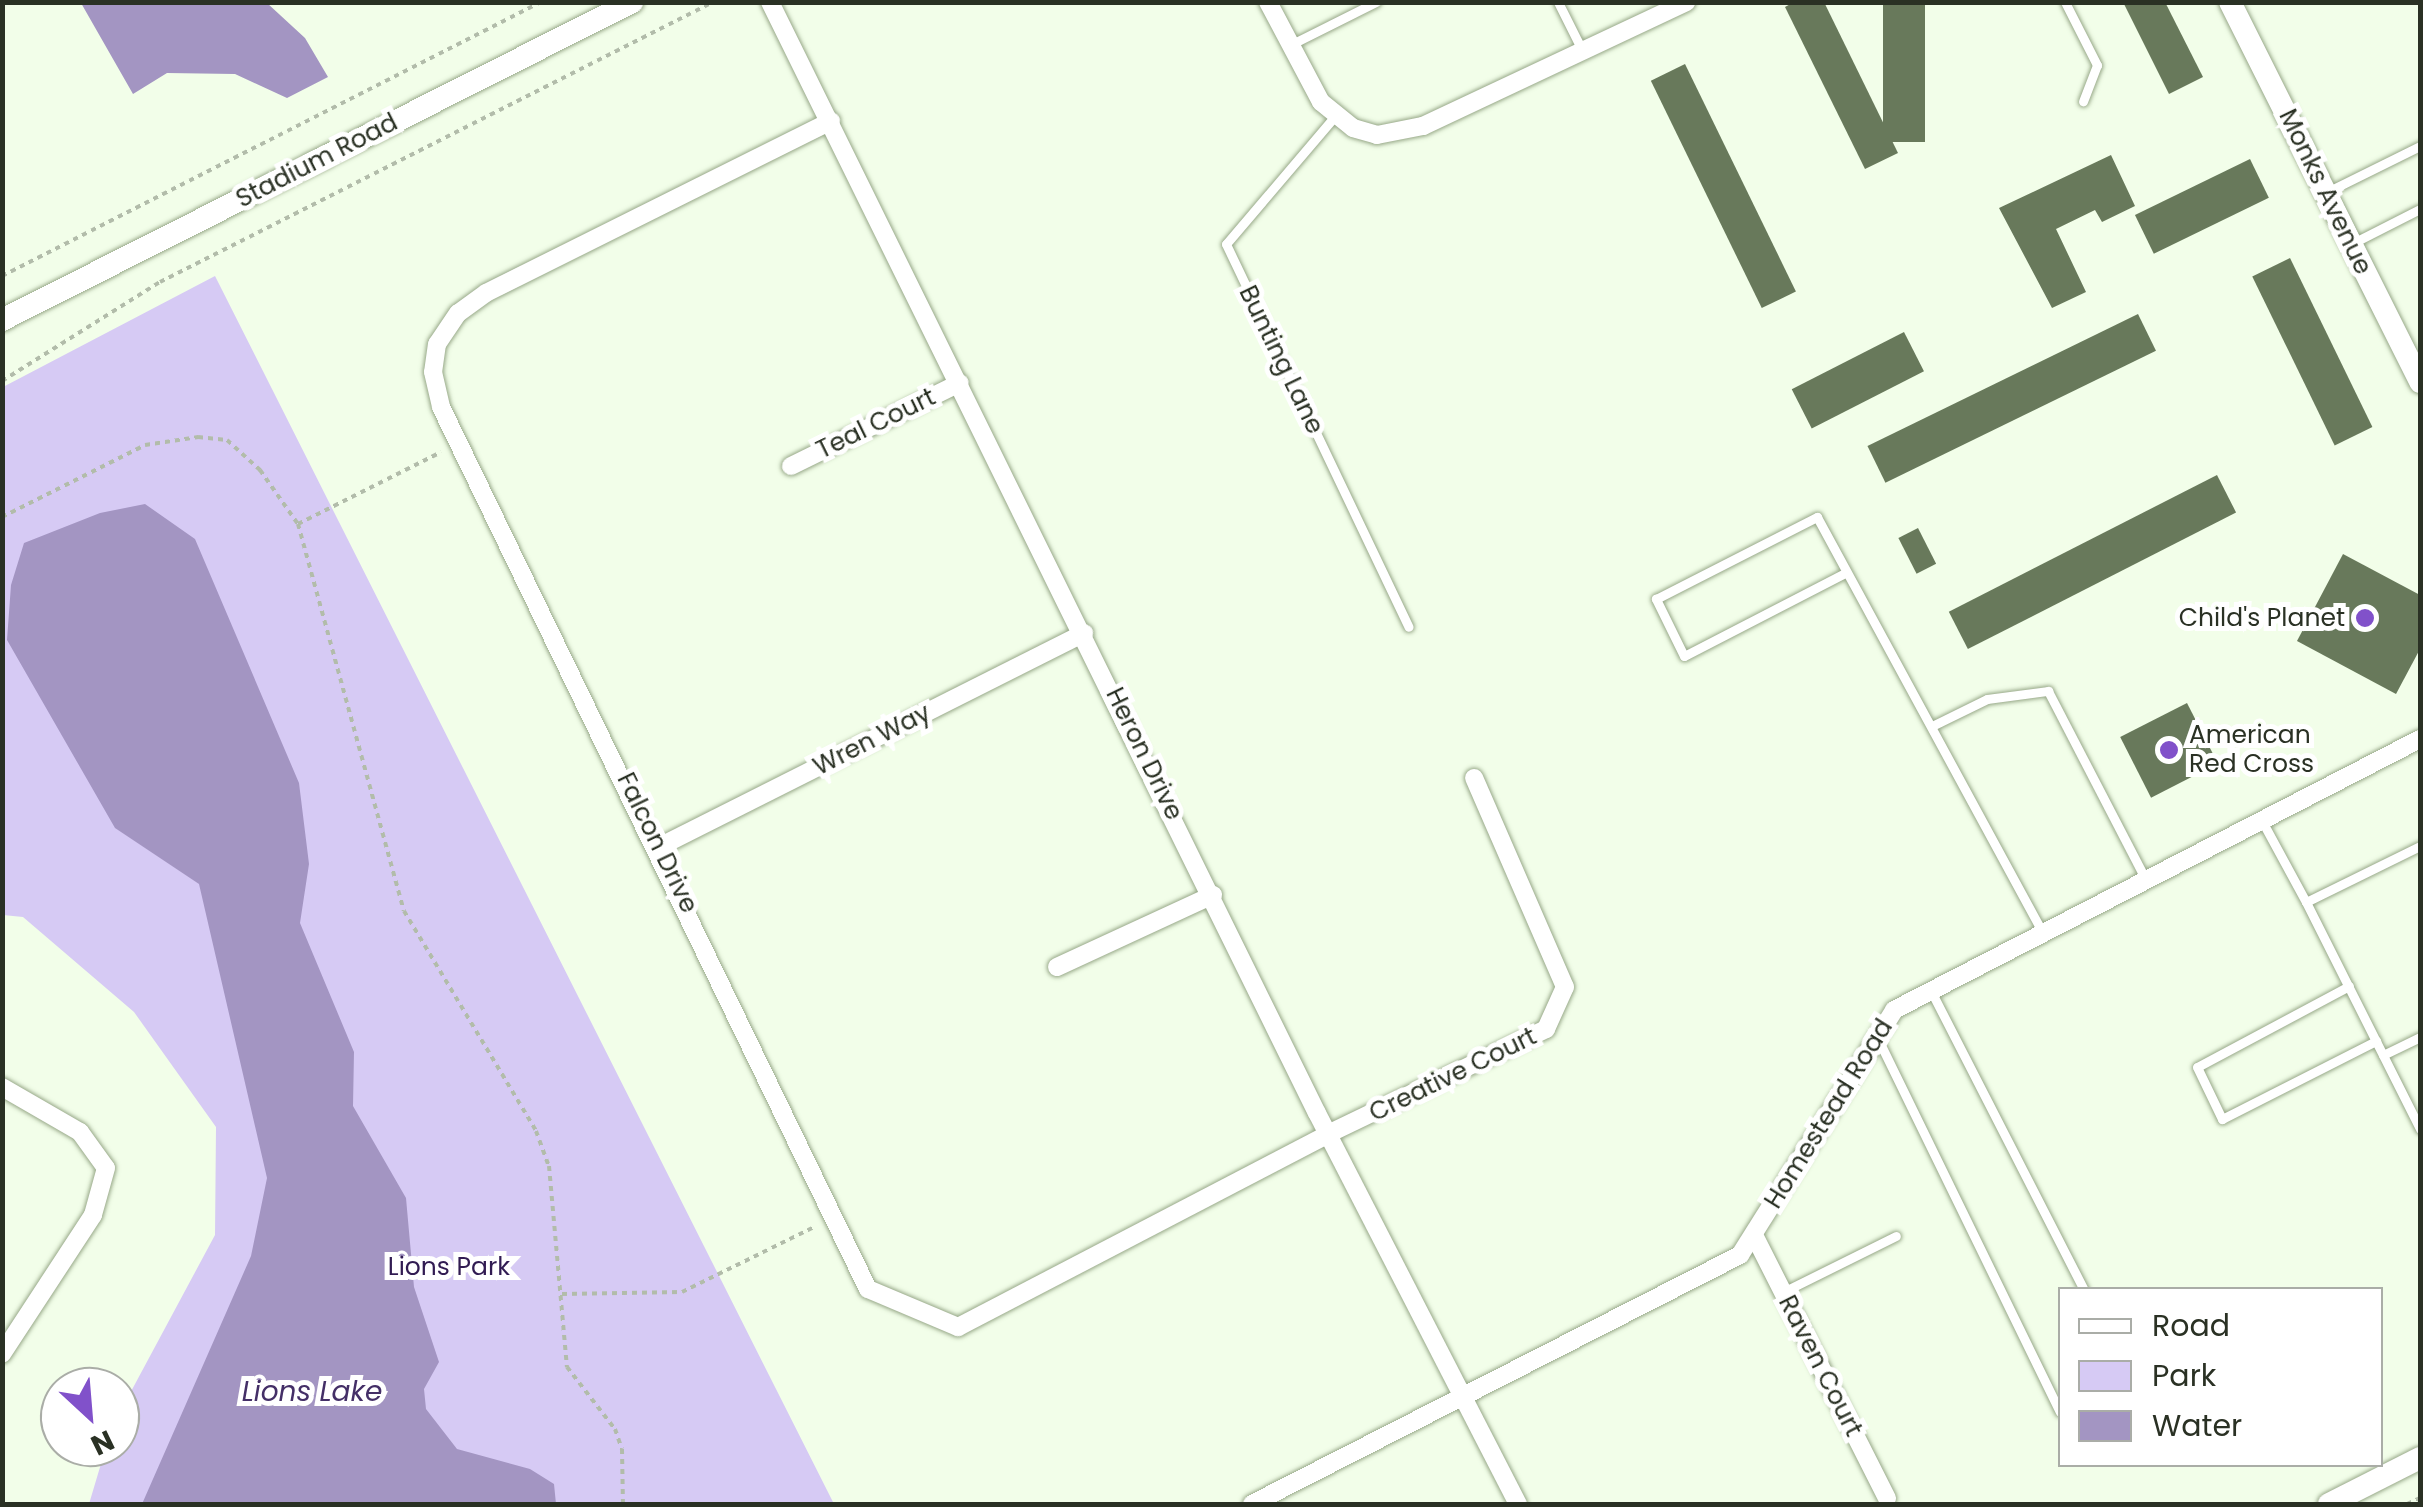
<!DOCTYPE html>
<style>
body{margin:0}
#map{position:relative;width:2423px;height:1507px;overflow:hidden;background:#f2fee9;font-family:Poppins,sans-serif}
div>[style]{position:absolute}
.green>*{inset:0;background:#d6caf4}
.water>*{inset:0;background:#a395c2}
.building>*{inset:0;background:#68795b;transform-origin:0 0}
.path>*{height:4px;margin-top:-2px;transform-origin:0;background:repeating-linear-gradient(90deg,#b2bcaa 0 5px,transparent 0 10px)}
.roads{filter:drop-shadow(0 0 2px #97a888) drop-shadow(0 0 2px #97a888)}
.service>*{height:9px;margin:-4.5px;padding:0 4.5px;transform-origin:4.5px;border-radius:4.5px;background:#fff}
.minor>*{height:18px;margin:-9px;padding:0 9px;transform-origin:9px;border-radius:9px;background:#fff}
.tertiary>*{height:22px;margin:-11px;padding:0 11px;transform-origin:11px;border-radius:11px;background:#fff}
.dots>*{width:28px;height:28px;translate:-50% -50%;box-sizing:border-box;border:5px solid #fff;border-radius:50%}
span{translate:-50% -50%;white-space:nowrap;text-align:center;line-height:1.15;-webkit-text-stroke:10px #fff;paint-order:stroke}
.street-label{font-size:25px;color:#2a3124}
.poi-label{font-size:25px;color:#2a3124}
.right{translate:-100% -50%;text-align:right}
.left{translate:0 -50%;text-align:left}
.park-label{font-size:25px;color:#311b52}
.water-label{font-size:28px;color:#442f67;font-style:italic}
.frame{position:absolute;inset:0;border:5px solid #2a3124;pointer-events:none}
.legend{position:absolute;left:2058px;top:1287px;width:325px;height:180px;box-sizing:border-box;background:#fff;border:2px solid #aaada7;margin:0;padding:12px 18px;list-style:none;font-size:30px;color:#2a3124}
.legend li{display:flex;align-items:center;gap:20px;height:50px}
.legend b{width:50px;border:2px solid #aaada7}
.north{position:absolute;left:40px;top:1367px;width:100px;height:100px;box-sizing:border-box;background:#fff;border:2px solid #aaada7;border-radius:50%;rotate:154deg;font-size:28px;font-weight:700;line-height:40px;text-align:center;color:#2a3124}
.north::after{content:'';display:block;margin:auto;width:35px;height:45px;background:#8151ca;clip-path:polygon(50% 0,100% 100%,50% 72%,0 100%)}
</style>
<div id="map">
<div class="green">
<i style="clip-path:polygon(215px 276px,834px 1504px,89px 1504px,106px 1447px,120px 1447px,120px 1412px,215px 1235px,216px 1127px,134px 1012px,23px 917px,3px 915px,3px 387px)"></i>
</div>
<div class="water">
<i style="clip-path:polygon(81px 3px,267px 3px,305px 38px,328px 77px,287px 98px,235px 74px,167px 73px,133px 94px)"></i>
<i style="clip-path:polygon(145px 504px,195px 539px,299px 783px,309px 864px,300px 923px,354px 1052px,353px 1106px,406px 1198px,414px 1287px,439px 1362px,424px 1389px,426px 1409px,457px 1449px,530px 1469px,554px 1484px,556px 1504px,142px 1504px,251px 1256px,267px 1178px,199px 884px,115px 828px,7px 640px,11px 585px,24px 543px,100px 513px)"></i>
</div>
<div class="building">
<i style="clip-path:polygon(1794px 2px,1824px 2px,1898px 153px,1865px 169px,1785px 7px)"></i>
<i style="left:1883px;top:2px;width:42px;height:140px"></i>
<i style="clip-path:polygon(2123px 2px,2165px 2px,2203px 77px,2169px 94px)"></i>
<i style="left:1685px;top:64px;width:253px;height:38px;rotate:64deg"></i>
<i style="clip-path:polygon(2111px 155px,2135px 206px,2102px 222px,2095px 210px,2056px 229px,2086px 292px,2052px 308px,1999px 208px)"></i>
<i style="left:2250px;top:159px;width:43px;height:128px;rotate:64deg"></i>
<i style="left:2290px;top:258px;width:188px;height:42px;rotate:64deg"></i>
<i style="left:2138px;top:314px;width:41px;height:301px;rotate:64deg"></i>
<i style="left:1904px;top:332px;width:44px;height:126px;rotate:63deg"></i>
<i style="left:2217px;top:475px;width:42px;height:301px;rotate:63deg"></i>
<i style="left:1918px;top:528px;width:40px;height:22px;rotate:63deg"></i>
<i style="clip-path:polygon(2343px 554px,2420px 595px,2420px 649px,2396px 694px,2297px 641px)"></i>
<i style="left:2187px;top:703px;width:68px;height:75px;rotate:63deg"></i>
</div>
<div class="path">
<i style="left:2px;top:276px;width:605px;rotate:-26.95deg"></i>
<i style="left:2px;top:381px;width:186px;rotate:-32.1deg"></i>
<i style="left:160px;top:282px;width:620px;rotate:-26.85deg"></i>
<i style="left:2px;top:517px;width:160px;rotate:-26.7deg"></i>
<i style="left:145px;top:445px;width:54px;rotate:-8.6deg"></i>
<i style="left:198px;top:437px;width:29px;rotate:6deg"></i>
<i style="left:227px;top:440px;width:45px;rotate:42.3deg"></i>
<i style="left:260px;top:470px;width:66px;rotate:54.9deg"></i>
<i style="left:298px;top:524px;width:401px;rotate:74.7deg"></i>
<i style="left:404px;top:911px;width:257px;rotate:59deg"></i>
<i style="left:536px;top:1131px;width:37px;rotate:70deg"></i>
<i style="left:549px;top:1166px;width:202px;rotate:84.9deg"></i>
<i style="left:567px;top:1367px;width:78px;rotate:52.3deg"></i>
<i style="left:615px;top:1429px;width:21px;rotate:71deg"></i>
<i style="left:622px;top:1449px;width:55px;rotate:89deg"></i>
<i style="left:298px;top:524px;width:160px;rotate:-26.7deg"></i>
<i style="left:562px;top:1294px;width:120px;rotate:-1deg"></i>
<i style="left:682px;top:1292px;width:149px;rotate:-26.2deg"></i>
<i style="left:2407px;top:1504px;width:14px;rotate:-25deg"></i>
</div>
<div class="roads">
<div class="service">
<i style="left:1558px;top:2px;width:51px;rotate:63.4deg"></i>
<i style="left:2065px;top:2px;width:71px;rotate:63.1deg"></i>
<i style="left:2097px;top:65px;width:39px;rotate:111deg"></i>
<i style="left:1290px;top:45px;width:96px;rotate:-26.6deg"></i>
<i style="left:1335px;top:116px;width:168px;rotate:130.4deg"></i>
<i style="left:1226px;top:244px;width:424px;rotate:64.5deg"></i>
<i style="left:2329px;top:191px;width:102px;rotate:-26.3deg"></i>
<i style="left:2353px;top:243px;width:75px;rotate:-26.9deg"></i>
<i style="left:1845px;top:573px;width:181px;rotate:152.7deg"></i>
<i style="left:1684px;top:656px;width:64px;rotate:-116.2deg"></i>
<i style="left:1656px;top:599px;width:181px;rotate:-27deg"></i>
<i style="left:1817px;top:517px;width:473px;rotate:61.5deg"></i>
<i style="left:1932px;top:726px;width:61px;rotate:-26.1deg"></i>
<i style="left:1987px;top:699px;width:62px;rotate:-7.5deg"></i>
<i style="left:2048px;top:691px;width:213px;rotate:62.6deg"></i>
<i style="left:2262px;top:821px;width:92px;rotate:61.5deg"></i>
<i style="left:2306px;top:902px;width:127px;rotate:-26.2deg"></i>
<i style="left:2306px;top:902px;width:254px;rotate:63.3deg"></i>
<i style="left:2349px;top:986px;width:172px;rotate:151.9deg"></i>
<i style="left:2197px;top:1067px;width:58px;rotate:64.3deg"></i>
<i style="left:2222px;top:1119px;width:173px;rotate:-26.9deg"></i>
<i style="left:1931px;top:991px;width:336px;rotate:62.9deg"></i>
<i style="left:1877px;top:1037px;width:417px;rotate:64deg"></i>
<i style="left:2383px;top:1055px;width:41px;rotate:-25.9deg"></i>
<i style="left:1783px;top:1292px;width:126px;rotate:-26.4deg"></i>
</div>
<div class="minor">
<i style="left:770px;top:2px;width:1238px;rotate:63.79deg"></i>
<i style="left:1317px;top:1113px;width:440px;rotate:62.8deg"></i>
<i style="left:1268px;top:2px;width:113px;rotate:62.1deg"></i>
<i style="left:1321px;top:102px;width:41px;rotate:39.1deg"></i>
<i style="left:1353px;top:128px;width:25px;rotate:16deg"></i>
<i style="left:1377px;top:135px;width:47px;rotate:-11.1deg"></i>
<i style="left:1423px;top:126px;width:291px;rotate:-25.2deg"></i>
<i style="left:831px;top:121px;width:385px;rotate:153.5deg"></i>
<i style="left:486px;top:293px;width:34px;rotate:144deg"></i>
<i style="left:458px;top:313px;width:37px;rotate:124deg"></i>
<i style="left:437px;top:344px;width:28px;rotate:98deg"></i>
<i style="left:433px;top:372px;width:36px;rotate:77deg"></i>
<i style="left:441px;top:407px;width:980px;rotate:64.17deg"></i>
<i style="left:868px;top:1289px;width:98px;rotate:22.9deg"></i>
<i style="left:958px;top:1327px;width:417px;rotate:-27.5deg"></i>
<i style="left:1328px;top:1134px;width:242px;rotate:-25.7deg"></i>
<i style="left:1546px;top:1029px;width:46px;rotate:-65.7deg"></i>
<i style="left:1565px;top:987px;width:228px;rotate:-113.5deg"></i>
<i style="left:791px;top:466px;width:188px;rotate:-26.2deg"></i>
<i style="left:659px;top:847px;width:476px;rotate:-26.7deg"></i>
<i style="left:1057px;top:967px;width:172px;rotate:-24.8deg"></i>
<i style="left:2px;top:1087px;width:90px;rotate:30deg"></i>
<i style="left:80px;top:1132px;width:44px;rotate:54.2deg"></i>
<i style="left:106px;top:1168px;width:49px;rotate:105.5deg"></i>
<i style="left:93px;top:1215px;width:166px;rotate:123.2deg"></i>
<i style="left:1754px;top:1235px;width:295px;rotate:63.2deg"></i>
<i style="left:1252px;top:1504px;width:548px;rotate:-27.03deg"></i>
<i style="left:1740px;top:1255px;width:289px;rotate:-57.8deg"></i>
<i style="left:1894px;top:1010px;width:592px;rotate:-27.26deg"></i>
</div>
<div class="tertiary">
<i style="left:2230px;top:2px;width:425px;rotate:63.4deg"></i>
<i style="left:2px;top:320px;width:706px;rotate:-26.78deg"></i>
<i style="left:2329px;top:1504px;width:102px;rotate:-26.8deg"></i>
</div>
</div>
<div class="dots">
<i style="left:2365px;top:618px;background:#8151ca"></i>
<i style="left:2169px;top:750px;background:#8151ca"></i>
</div>
<div class="street-label">
<span style="left:317px;top:161px;rotate:-27deg">Stadium Road</span>
<span style="left:2325px;top:192px;rotate:64deg">Monks Avenue</span>
<span style="left:1281px;top:360px;rotate:64deg">Bunting Lane</span>
<span style="left:876px;top:424px;rotate:-26deg">Teal Court</span>
<span style="left:872px;top:740px;rotate:-27deg">Wren Way</span>
<span style="left:1144px;top:754px;rotate:64deg">Heron Drive</span>
<span style="left:657px;top:843px;rotate:64deg">Falcon Drive</span>
<span style="left:1453px;top:1075px;rotate:-26deg">Creative Court</span>
<span style="left:1829px;top:1114px;rotate:-58deg">Homestead Road</span>
<span style="left:1820px;top:1366px;rotate:63deg">Raven Court</span>
</div>
<div class="poi-label">
<span class="right" style="left:2345px;top:618px">Child's Planet</span>
<span class="left" style="left:2189px;top:750px">American<br>Red Cross</span>
</div>
<div class="park-label">
<span style="left:449px;top:1267px">Lions Park</span>
</div>
<div class="water-label">
<span style="left:312px;top:1392px">Lions Lake</span>
</div>
<div class="frame"></div>
<ul class="legend">
<li><b style="height:12px;background:#fff"></b>Road</li>
<li><b style="height:28px;background:#d6caf4"></b>Park</li>
<li><b style="height:28px;background:#a395c2"></b>Water</li>
</ul>
<div class="north">N</div>
</div>
